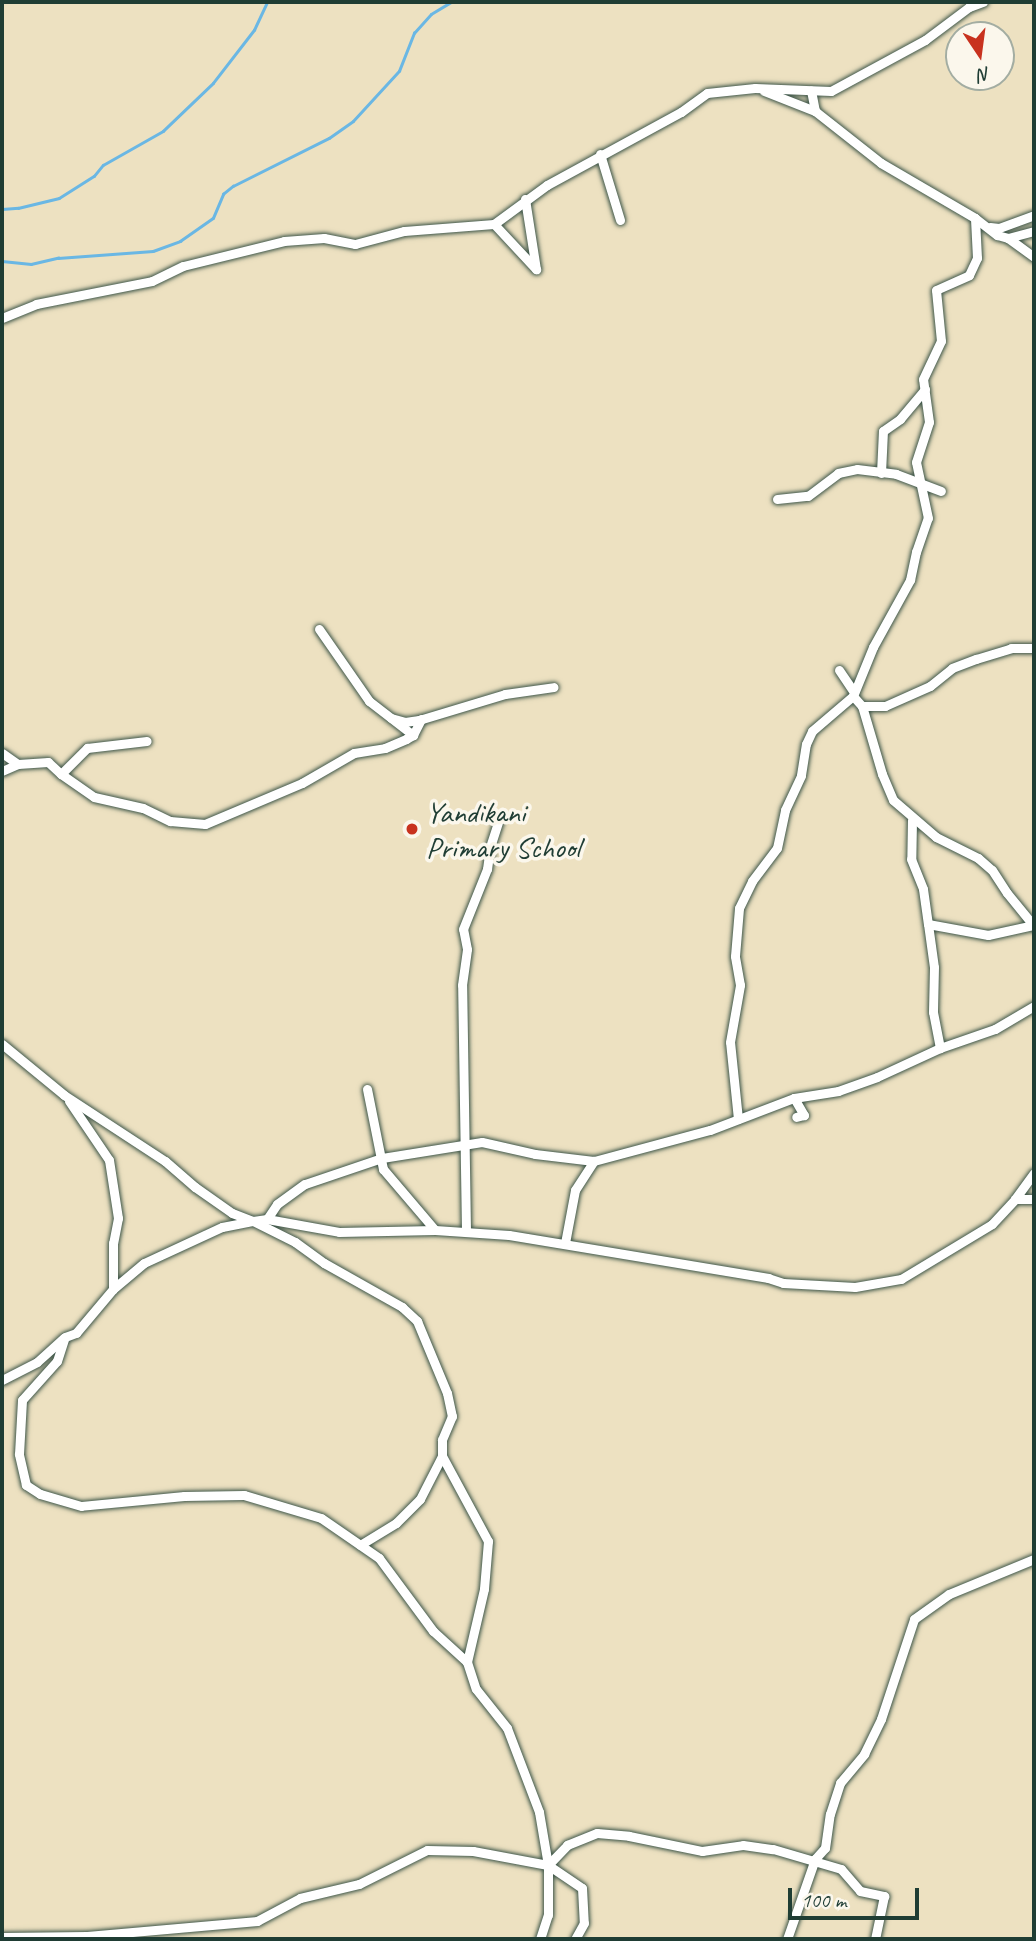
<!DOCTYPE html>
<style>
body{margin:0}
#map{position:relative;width:1036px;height:1941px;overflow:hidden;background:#ede1c1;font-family:Caveat,sans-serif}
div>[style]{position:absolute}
.stream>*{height:2.5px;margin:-1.25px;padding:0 1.25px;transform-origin:1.25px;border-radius:1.25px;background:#6ab7e4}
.roads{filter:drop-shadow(0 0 2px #3e5649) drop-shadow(0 0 2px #3e5649)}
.minor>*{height:9px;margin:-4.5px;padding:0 4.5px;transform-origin:4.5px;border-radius:4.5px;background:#fff}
.dots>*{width:19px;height:19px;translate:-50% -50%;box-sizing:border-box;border:4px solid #fbf7ec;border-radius:50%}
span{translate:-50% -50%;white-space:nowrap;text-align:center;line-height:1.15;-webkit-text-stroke:7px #fbf7ec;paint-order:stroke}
.poi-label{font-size:30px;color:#1f3d34}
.left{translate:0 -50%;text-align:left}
.frame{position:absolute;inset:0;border:4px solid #1f3d34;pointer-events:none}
.north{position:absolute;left:945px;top:21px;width:70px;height:70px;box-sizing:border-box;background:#fbf7ec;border:2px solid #a3ada2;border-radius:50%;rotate:167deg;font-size:19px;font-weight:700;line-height:28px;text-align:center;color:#1f3d34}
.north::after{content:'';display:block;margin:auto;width:24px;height:32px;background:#c8321e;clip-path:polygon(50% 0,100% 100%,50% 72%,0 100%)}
.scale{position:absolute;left:788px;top:1888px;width:131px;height:32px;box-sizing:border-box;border:4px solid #1f3d34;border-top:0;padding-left:9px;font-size:21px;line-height:24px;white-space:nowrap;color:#1f3d34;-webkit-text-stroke:5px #fbf7ec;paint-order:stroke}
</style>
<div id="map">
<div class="stream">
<i style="left:2px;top:209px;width:16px;rotate:-4deg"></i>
<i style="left:18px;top:208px;width:42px;rotate:-13.7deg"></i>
<i style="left:59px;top:198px;width:41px;rotate:-32.2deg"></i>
<i style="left:94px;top:176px;width:14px;rotate:-51deg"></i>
<i style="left:103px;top:165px;width:69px;rotate:-29.5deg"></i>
<i style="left:163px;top:131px;width:69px;rotate:-43.8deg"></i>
<i style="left:213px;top:83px;width:67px;rotate:-52.3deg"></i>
<i style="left:254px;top:30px;width:31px;rotate:-65deg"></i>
<i style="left:2px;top:261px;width:29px;rotate:6deg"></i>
<i style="left:31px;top:264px;width:28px;rotate:-13deg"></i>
<i style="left:58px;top:258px;width:95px;rotate:-4.2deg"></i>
<i style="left:153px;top:251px;width:29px;rotate:-20deg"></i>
<i style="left:180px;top:241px;width:40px;rotate:-34.9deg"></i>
<i style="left:213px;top:218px;width:26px;rotate:-67deg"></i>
<i style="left:223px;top:194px;width:13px;rotate:-39deg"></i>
<i style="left:233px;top:186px;width:107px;rotate:-26.6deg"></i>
<i style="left:329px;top:138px;width:29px;rotate:-35deg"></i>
<i style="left:353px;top:121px;width:68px;rotate:-47.4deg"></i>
<i style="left:399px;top:71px;width:41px;rotate:-68.5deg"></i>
<i style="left:414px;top:33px;width:25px;rotate:-48deg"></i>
<i style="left:431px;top:14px;width:23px;rotate:-31deg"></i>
</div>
<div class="roads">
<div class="minor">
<i style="left:764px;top:91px;width:55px;rotate:21.4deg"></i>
<i style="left:600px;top:154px;width:69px;rotate:73.1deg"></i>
<i style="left:525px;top:199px;width:71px;rotate:81.1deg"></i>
<i style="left:975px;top:218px;width:28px;rotate:38deg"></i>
<i style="left:997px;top:235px;width:11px;rotate:15deg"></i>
<i style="left:1008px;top:238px;width:27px;rotate:-15deg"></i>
<i style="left:494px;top:224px;width:62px;rotate:47deg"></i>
<i style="left:990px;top:227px;width:9px;rotate:6deg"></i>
<i style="left:999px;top:228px;width:37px;rotate:-20deg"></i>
<i style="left:1008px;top:238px;width:32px;rotate:36deg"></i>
<i style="left:2px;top:318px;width:37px;rotate:-22deg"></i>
<i style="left:36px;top:304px;width:118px;rotate:-11.2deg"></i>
<i style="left:152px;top:281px;width:34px;rotate:-26deg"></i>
<i style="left:183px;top:266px;width:104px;rotate:-13.9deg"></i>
<i style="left:284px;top:241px;width:40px;rotate:-4.3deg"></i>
<i style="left:324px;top:238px;width:32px;rotate:11deg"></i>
<i style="left:355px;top:244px;width:51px;rotate:-14.9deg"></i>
<i style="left:404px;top:231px;width:90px;rotate:-4.4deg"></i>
<i style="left:494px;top:224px;width:66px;rotate:-36.3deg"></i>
<i style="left:547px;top:185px;width:153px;rotate:-28.6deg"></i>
<i style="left:681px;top:112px;width:32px;rotate:-36deg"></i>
<i style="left:707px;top:93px;width:48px;rotate:-5.9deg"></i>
<i style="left:755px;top:88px;width:76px;rotate:2.3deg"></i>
<i style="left:831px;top:91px;width:107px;rotate:-28.5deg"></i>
<i style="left:925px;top:40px;width:55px;rotate:-36.9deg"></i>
<i style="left:969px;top:7px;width:15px;rotate:-20deg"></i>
<i style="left:881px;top:473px;width:42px;rotate:-87.3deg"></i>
<i style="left:883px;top:431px;width:21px;rotate:-35deg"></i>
<i style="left:900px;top:419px;width:39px;rotate:-50deg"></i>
<i style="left:777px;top:499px;width:31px;rotate:-6deg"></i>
<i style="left:808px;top:496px;width:38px;rotate:-37deg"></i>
<i style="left:838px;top:473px;width:19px;rotate:-12deg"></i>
<i style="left:857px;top:469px;width:39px;rotate:7deg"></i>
<i style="left:896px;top:474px;width:48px;rotate:20.7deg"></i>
<i style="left:319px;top:629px;width:88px;rotate:55.2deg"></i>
<i style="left:369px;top:701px;width:56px;rotate:37.7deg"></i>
<i style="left:839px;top:670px;width:27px;rotate:56deg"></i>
<i style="left:853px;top:696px;width:13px;rotate:48deg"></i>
<i style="left:862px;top:706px;width:71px;rotate:73.6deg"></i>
<i style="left:882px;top:774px;width:28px;rotate:67deg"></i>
<i style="left:893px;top:800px;width:57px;rotate:40.7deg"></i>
<i style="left:936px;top:837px;width:47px;rotate:26.6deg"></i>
<i style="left:978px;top:858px;width:18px;rotate:41deg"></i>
<i style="left:992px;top:870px;width:27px;rotate:57deg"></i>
<i style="left:1007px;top:893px;width:43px;rotate:50.7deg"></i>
<i style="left:862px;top:706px;width:23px"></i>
<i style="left:885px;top:706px;width:49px;rotate:-24deg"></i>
<i style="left:930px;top:686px;width:28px;rotate:-39deg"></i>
<i style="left:952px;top:668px;width:26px;rotate:-21deg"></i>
<i style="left:976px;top:659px;width:37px;rotate:-17deg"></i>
<i style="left:1011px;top:648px;width:23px"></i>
<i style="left:391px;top:718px;width:15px;rotate:16deg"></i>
<i style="left:405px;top:722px;width:14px;rotate:-8deg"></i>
<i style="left:419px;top:720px;width:90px;rotate:-16.8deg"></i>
<i style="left:505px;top:694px;width:49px;rotate:-8.1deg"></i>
<i style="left:2px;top:753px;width:19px;rotate:35deg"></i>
<i style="left:2px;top:771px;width:17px;rotate:-24deg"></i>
<i style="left:18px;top:764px;width:30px;rotate:-4deg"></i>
<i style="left:48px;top:762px;width:18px;rotate:43deg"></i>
<i style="left:61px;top:774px;width:37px;rotate:-45deg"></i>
<i style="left:87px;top:748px;width:60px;rotate:-6.7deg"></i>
<i style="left:61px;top:774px;width:40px;rotate:34.9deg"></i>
<i style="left:94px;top:797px;width:50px;rotate:12.7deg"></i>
<i style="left:143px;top:808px;width:30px;rotate:26deg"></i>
<i style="left:170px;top:821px;width:35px;rotate:5deg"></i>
<i style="left:205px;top:824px;width:105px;rotate:-22.9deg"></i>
<i style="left:302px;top:783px;width:60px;rotate:-30deg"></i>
<i style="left:354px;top:753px;width:31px;rotate:-9deg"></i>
<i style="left:385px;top:748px;width:23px;rotate:-23deg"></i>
<i style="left:406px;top:739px;width:8px;rotate:-30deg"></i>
<i style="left:413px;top:735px;width:18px;rotate:-63deg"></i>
<i style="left:912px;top:820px;width:39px;rotate:91deg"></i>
<i style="left:911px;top:859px;width:32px;rotate:68deg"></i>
<i style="left:923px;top:889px;width:35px;rotate:82deg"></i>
<i style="left:928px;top:924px;width:43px;rotate:82.1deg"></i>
<i style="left:934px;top:967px;width:45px;rotate:91.3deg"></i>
<i style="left:933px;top:1012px;width:37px;rotate:79deg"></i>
<i style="left:928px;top:924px;width:61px;rotate:10.4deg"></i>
<i style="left:988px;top:935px;width:46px;rotate:-12.5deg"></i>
<i style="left:2px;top:1044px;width:80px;rotate:39.4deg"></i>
<i style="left:64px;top:1095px;width:121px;rotate:33.2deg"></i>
<i style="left:165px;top:1161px;width:40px;rotate:41deg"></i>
<i style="left:195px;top:1187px;width:45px;rotate:35.1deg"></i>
<i style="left:232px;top:1213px;width:22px;rotate:21deg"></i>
<i style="left:253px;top:1221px;width:14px;rotate:-8deg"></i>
<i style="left:267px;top:1219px;width:73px;rotate:10.2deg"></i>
<i style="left:339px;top:1232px;width:96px;rotate:-1.2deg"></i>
<i style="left:435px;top:1230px;width:74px;rotate:3.9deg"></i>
<i style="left:509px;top:1235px;width:263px;rotate:9.4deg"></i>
<i style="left:768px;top:1278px;width:16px;rotate:18deg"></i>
<i style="left:783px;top:1283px;width:72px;rotate:3.2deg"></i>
<i style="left:855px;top:1287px;width:47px;rotate:-9.9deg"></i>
<i style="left:901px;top:1279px;width:106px;rotate:-31.1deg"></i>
<i style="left:992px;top:1224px;width:34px;rotate:-47deg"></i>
<i style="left:1015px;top:1199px;width:19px"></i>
<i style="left:367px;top:1089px;width:82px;rotate:78.7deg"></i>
<i style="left:383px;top:1169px;width:80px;rotate:49.6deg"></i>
<i style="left:794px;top:1098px;width:45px;rotate:-9deg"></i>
<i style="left:838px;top:1091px;width:41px;rotate:-19.7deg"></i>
<i style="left:877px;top:1077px;width:69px;rotate:-24.7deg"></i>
<i style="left:940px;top:1048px;width:58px;rotate:-19.1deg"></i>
<i style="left:995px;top:1029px;width:45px;rotate:-30.5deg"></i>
<i style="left:69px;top:1101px;width:71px;rotate:55.9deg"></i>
<i style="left:109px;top:1160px;width:59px;rotate:81.2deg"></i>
<i style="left:118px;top:1218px;width:25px;rotate:101deg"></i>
<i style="left:113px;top:1243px;width:46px;rotate:90deg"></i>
<i style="left:738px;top:1119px;width:77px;rotate:-95.9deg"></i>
<i style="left:730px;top:1042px;width:58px;rotate:-80deg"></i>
<i style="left:740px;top:985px;width:29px;rotate:-100deg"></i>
<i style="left:735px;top:956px;width:48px;rotate:-85.2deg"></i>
<i style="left:739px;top:908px;width:30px;rotate:-64deg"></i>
<i style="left:752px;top:881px;width:41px;rotate:-52.9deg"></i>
<i style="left:777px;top:848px;width:39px;rotate:-78deg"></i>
<i style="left:785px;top:810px;width:38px;rotate:-65deg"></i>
<i style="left:801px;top:775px;width:31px;rotate:-81deg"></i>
<i style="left:806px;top:744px;width:14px;rotate:-65deg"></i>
<i style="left:812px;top:731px;width:54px;rotate:-40.5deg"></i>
<i style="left:853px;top:696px;width:53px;rotate:-67.8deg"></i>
<i style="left:873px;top:647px;width:77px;rotate:-61.1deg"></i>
<i style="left:910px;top:580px;width:29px;rotate:-78deg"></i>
<i style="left:916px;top:552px;width:36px;rotate:-71deg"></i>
<i style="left:928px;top:518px;width:57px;rotate:-102.1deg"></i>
<i style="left:916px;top:462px;width:42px;rotate:-72deg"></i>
<i style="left:929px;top:422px;width:43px;rotate:-97.9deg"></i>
<i style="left:923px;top:379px;width:42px;rotate:-64.7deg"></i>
<i style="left:941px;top:341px;width:51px;rotate:-95.6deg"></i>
<i style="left:936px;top:290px;width:36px;rotate:-24deg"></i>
<i style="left:969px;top:275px;width:19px;rotate:-65deg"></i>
<i style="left:977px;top:258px;width:40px;rotate:-92.9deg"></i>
<i style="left:975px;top:218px;width:109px;rotate:-149.7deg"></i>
<i style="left:881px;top:163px;width:84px;rotate:-141.8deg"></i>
<i style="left:815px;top:111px;width:21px;rotate:-101deg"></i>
<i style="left:1015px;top:1199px;width:32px;rotate:-54deg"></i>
<i style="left:267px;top:1219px;width:18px;rotate:-56deg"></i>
<i style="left:277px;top:1204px;width:34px;rotate:-36deg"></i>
<i style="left:305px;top:1184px;width:81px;rotate:-18.7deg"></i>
<i style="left:382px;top:1158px;width:101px;rotate:-9.1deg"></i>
<i style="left:482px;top:1142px;width:54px;rotate:12.8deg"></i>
<i style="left:535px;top:1154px;width:59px;rotate:6.8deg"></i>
<i style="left:594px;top:1161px;width:120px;rotate:-15deg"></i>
<i style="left:710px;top:1130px;width:90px;rotate:-20.9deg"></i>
<i style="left:794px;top:1098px;width:20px;rotate:60deg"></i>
<i style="left:804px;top:1115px;width:8px;rotate:166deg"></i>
<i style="left:466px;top:1231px;width:246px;rotate:-90.9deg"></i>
<i style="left:462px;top:985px;width:36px;rotate:-82deg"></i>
<i style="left:467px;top:949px;width:20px;rotate:-101deg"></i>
<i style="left:463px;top:929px;width:65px;rotate:-68.2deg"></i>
<i style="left:487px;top:869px;width:22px;rotate:-82deg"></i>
<i style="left:490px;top:847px;width:29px;rotate:-72deg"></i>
<i style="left:565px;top:1243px;width:54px;rotate:-79.3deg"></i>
<i style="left:575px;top:1190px;width:35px;rotate:-57deg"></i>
<i style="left:2px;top:1380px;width:39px;rotate:-27deg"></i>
<i style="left:37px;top:1362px;width:36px;rotate:-42deg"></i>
<i style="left:360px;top:1545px;width:42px;rotate:-31.4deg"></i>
<i style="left:396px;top:1523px;width:34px;rotate:-45deg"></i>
<i style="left:420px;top:1499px;width:48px;rotate:-62.9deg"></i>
<i style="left:467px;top:1662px;width:46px;rotate:-137.6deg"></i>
<i style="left:433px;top:1631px;width:91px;rotate:-126.5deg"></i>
<i style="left:379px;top:1558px;width:70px;rotate:-145.4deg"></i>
<i style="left:321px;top:1518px;width:80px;rotate:-163.4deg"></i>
<i style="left:244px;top:1495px;width:60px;rotate:179deg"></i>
<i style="left:184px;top:1496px;width:103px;rotate:174.5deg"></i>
<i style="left:81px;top:1506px;width:43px;rotate:-163.7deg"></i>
<i style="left:40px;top:1494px;width:17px;rotate:-147deg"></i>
<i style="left:26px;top:1485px;width:32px;rotate:-103deg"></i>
<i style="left:19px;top:1454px;width:54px;rotate:-86.8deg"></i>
<i style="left:22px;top:1400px;width:52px;rotate:-48.1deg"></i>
<i style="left:57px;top:1361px;width:25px;rotate:-72deg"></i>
<i style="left:65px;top:1337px;width:12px;rotate:-20deg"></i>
<i style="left:76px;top:1333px;width:57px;rotate:-49.9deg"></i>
<i style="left:113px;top:1289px;width:40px;rotate:-40deg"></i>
<i style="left:144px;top:1263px;width:86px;rotate:-24.8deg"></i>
<i style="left:222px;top:1227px;width:32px;rotate:-11deg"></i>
<i style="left:253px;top:1221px;width:47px;rotate:26.6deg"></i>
<i style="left:295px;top:1242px;width:36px;rotate:36deg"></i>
<i style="left:324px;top:1263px;width:90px;rotate:29.4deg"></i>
<i style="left:402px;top:1307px;width:21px;rotate:43deg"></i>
<i style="left:417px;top:1321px;width:78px;rotate:67.4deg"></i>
<i style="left:447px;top:1393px;width:24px;rotate:78deg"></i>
<i style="left:452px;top:1416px;width:26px;rotate:113deg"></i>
<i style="left:442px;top:1440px;width:16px;rotate:90deg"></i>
<i style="left:442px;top:1456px;width:97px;rotate:61.6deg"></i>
<i style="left:488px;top:1541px;width:48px;rotate:94.8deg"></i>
<i style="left:484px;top:1589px;width:75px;rotate:103.1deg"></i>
<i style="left:467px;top:1662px;width:28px;rotate:72deg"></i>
<i style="left:476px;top:1689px;width:50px;rotate:51.5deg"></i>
<i style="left:507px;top:1728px;width:90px;rotate:69.1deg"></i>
<i style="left:539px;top:1812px;width:54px;rotate:80.4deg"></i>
<i style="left:548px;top:1865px;width:28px;rotate:-46deg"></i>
<i style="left:567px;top:1845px;width:32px;rotate:-22deg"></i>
<i style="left:597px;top:1833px;width:32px;rotate:5deg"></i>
<i style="left:629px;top:1836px;width:75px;rotate:11.6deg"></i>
<i style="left:702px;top:1851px;width:41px;rotate:-8.3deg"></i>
<i style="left:743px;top:1845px;width:30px;rotate:8deg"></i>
<i style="left:773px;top:1849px;width:71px;rotate:16.4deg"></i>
<i style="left:841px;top:1869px;width:29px;rotate:49deg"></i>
<i style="left:860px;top:1891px;width:25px;rotate:12deg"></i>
<i style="left:884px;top:1896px;width:44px;rotate:101.8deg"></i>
<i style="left:2px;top:1937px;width:85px;rotate:-0.7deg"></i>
<i style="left:87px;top:1936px;width:171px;rotate:-5deg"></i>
<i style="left:257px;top:1921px;width:49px;rotate:-28.1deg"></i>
<i style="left:300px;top:1898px;width:61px;rotate:-13.3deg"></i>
<i style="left:359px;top:1884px;width:76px;rotate:-26.6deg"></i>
<i style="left:427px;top:1850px;width:46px;rotate:1.2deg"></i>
<i style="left:473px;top:1851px;width:76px;rotate:10.6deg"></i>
<i style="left:548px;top:1865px;width:41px;rotate:34.1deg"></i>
<i style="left:582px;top:1888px;width:35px;rotate:87deg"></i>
<i style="left:584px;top:1923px;width:18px;rotate:119deg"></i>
<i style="left:540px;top:1939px;width:25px;rotate:-72deg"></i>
<i style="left:548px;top:1915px;width:50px;rotate:-90deg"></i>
<i style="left:787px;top:1939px;width:85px;rotate:-70.7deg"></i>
<i style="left:815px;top:1859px;width:15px;rotate:-48deg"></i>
<i style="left:825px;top:1848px;width:34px;rotate:-82deg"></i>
<i style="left:830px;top:1814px;width:33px;rotate:-72deg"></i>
<i style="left:840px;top:1783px;width:38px;rotate:-50deg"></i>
<i style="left:864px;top:1754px;width:39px;rotate:-64deg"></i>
<i style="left:881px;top:1719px;width:105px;rotate:-71.7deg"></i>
<i style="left:914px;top:1619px;width:43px;rotate:-35.5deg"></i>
<i style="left:949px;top:1594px;width:92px;rotate:-22.4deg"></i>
</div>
</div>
<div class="dots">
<i style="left:412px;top:829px;background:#c8321e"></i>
</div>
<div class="poi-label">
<span class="left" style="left:426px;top:829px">Yandikani<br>Primary School</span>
</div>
<div class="frame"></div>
<div class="north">N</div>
<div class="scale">100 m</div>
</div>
